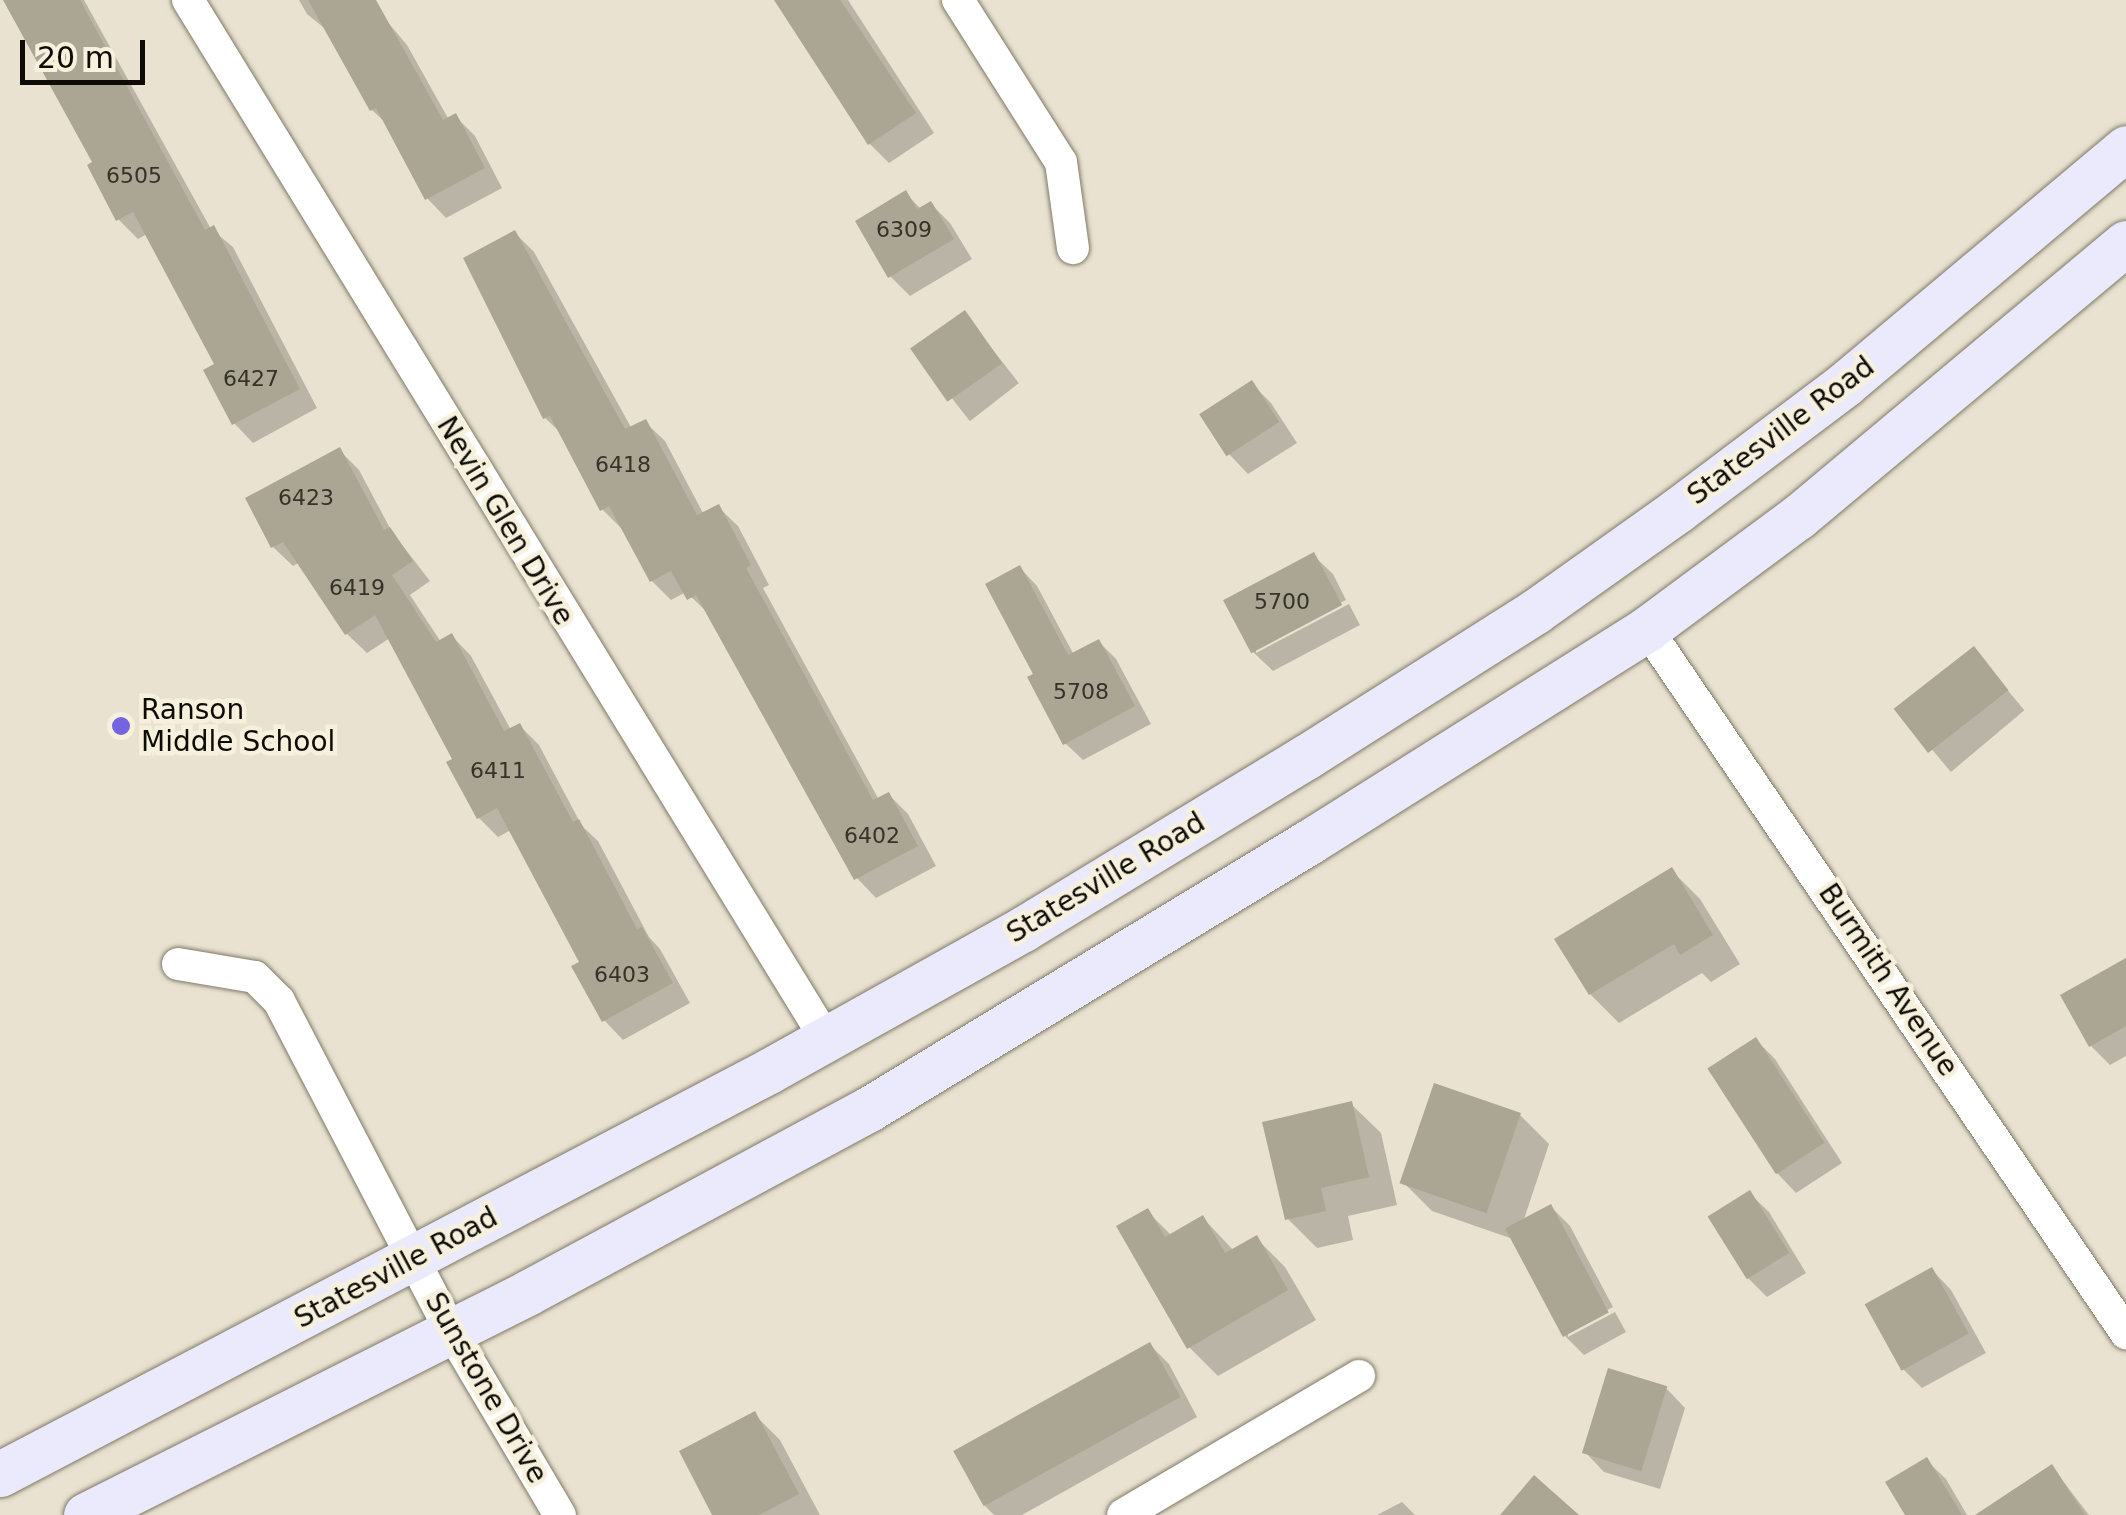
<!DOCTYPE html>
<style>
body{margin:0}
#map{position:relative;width:2126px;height:1515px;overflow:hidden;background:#e9e2d0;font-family:"DejaVu Sans",sans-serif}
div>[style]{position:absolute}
.shadow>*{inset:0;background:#0003;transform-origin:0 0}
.building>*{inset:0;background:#aba593;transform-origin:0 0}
.roads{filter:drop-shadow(0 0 2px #7f7968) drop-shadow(0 0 2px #7f7968)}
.street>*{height:32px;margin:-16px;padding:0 16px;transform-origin:16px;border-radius:16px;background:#fff}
.secondary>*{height:45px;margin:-22.5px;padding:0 22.5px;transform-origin:22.5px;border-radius:22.5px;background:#ebeafc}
.dots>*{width:28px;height:28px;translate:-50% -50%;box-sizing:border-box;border:5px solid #f6f0dd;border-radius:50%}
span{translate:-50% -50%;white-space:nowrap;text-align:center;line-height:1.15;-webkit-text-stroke:9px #f6f0dd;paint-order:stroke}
.number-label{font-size:22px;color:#343229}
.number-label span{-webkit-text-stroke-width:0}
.street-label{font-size:28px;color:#0d0b06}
.poi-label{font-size:28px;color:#0d0b06}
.left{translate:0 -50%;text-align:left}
.scale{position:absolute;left:20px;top:40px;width:125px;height:45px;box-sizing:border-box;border:5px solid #0d0b06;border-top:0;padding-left:12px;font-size:30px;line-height:35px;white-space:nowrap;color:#0d0b06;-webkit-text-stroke:8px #f6f0dd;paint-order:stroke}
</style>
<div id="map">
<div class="shadow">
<i style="clip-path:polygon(6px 0,84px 0,211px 229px,233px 247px,317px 408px,253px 443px,234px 423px,217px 365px,147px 234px,138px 239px,118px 219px,96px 163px)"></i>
<i style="clip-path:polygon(299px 0,369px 0,407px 45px,449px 120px,455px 116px,475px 136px,502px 188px,446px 218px,427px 198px,388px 125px,372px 110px,329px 32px,307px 14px)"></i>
<i style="clip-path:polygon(777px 0,848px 0,934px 133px,889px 163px,870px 144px)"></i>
<i style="clip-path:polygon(906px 194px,922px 210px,931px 204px,950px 223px,972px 259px,910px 296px,890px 276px)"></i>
<i style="clip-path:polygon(515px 233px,534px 252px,632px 429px,645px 422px,665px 441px,704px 515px,718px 507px,738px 526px,769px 585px,763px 588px,879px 800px,889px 795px,908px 814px,936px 866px,876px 898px,857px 878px,711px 616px,686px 592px,671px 600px,652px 581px,622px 529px,602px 509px,564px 436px,545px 418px)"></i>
<i style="left:964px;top:313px;width:89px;height:62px;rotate:52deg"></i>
<i style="clip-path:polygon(1252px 384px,1271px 403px,1297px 443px,1248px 474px,1229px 454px)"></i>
<i style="clip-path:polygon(339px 450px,359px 470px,392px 532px,430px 581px,410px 595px,441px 642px,452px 636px,471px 656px,511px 730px,520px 726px,539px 745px,582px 826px,598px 841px,649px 937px,660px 949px,690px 1003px,623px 1040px,604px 1020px,582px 963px,511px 830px,498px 837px,479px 818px,455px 760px,390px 638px,367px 653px,347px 634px,300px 562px,293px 566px,273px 547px)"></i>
<i style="clip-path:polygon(1313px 555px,1333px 574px,1346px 600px,1256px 648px,1256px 653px,1349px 604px,1360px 625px,1273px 671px,1253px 652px)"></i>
<i style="clip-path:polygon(1020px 568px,1037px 586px,1074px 655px,1099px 642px,1116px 659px,1151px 724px,1083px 760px,1065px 743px,1036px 675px)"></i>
<i style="left:1973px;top:649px;width:80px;height:96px;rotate:50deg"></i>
<i style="clip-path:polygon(1671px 870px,1700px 899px,1740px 964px,1711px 982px,1702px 973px,1619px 1023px,1590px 994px)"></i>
<i style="clip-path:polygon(2126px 964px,2126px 1056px,2110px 1065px,2091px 1046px)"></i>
<i style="clip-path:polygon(1756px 1040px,1775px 1059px,1842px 1163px,1796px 1193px,1777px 1173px)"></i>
<i style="clip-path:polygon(1351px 1104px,1381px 1133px,1397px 1205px,1348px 1216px,1353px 1240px,1317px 1248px,1288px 1219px)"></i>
<i style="clip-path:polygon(1520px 1115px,1549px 1144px,1523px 1222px,1551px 1207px,1570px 1226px,1613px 1307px,1568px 1331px,1568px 1337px,1615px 1312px,1626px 1332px,1584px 1355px,1564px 1335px,1513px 1239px,1432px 1211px,1403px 1182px)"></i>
<i style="clip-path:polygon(1749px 1193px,1769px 1212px,1806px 1273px,1767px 1297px,1748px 1278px)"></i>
<i style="clip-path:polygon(1147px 1211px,1172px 1236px,1203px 1218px,1234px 1251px,1256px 1238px,1285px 1267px,1316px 1320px,1218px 1376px,1189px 1347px)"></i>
<i style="clip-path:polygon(1932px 1270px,1951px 1290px,1986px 1353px,1922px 1388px,1903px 1369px)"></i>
<i style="clip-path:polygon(1150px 1345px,1169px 1364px,1197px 1417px,1022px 1515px,994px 1515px,985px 1506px)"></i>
<i style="clip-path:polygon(1666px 1388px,1685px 1408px,1660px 1489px,1604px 1472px,1585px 1452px)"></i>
<i style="clip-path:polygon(754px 1414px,780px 1440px,820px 1515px,715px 1515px)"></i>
<i style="clip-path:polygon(1926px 1460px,1946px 1479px,1967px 1515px,1908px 1515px)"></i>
<i style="clip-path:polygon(2052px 1467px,2089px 1515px,2010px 1515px)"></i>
<i style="clip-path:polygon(1402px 1502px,1415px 1515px,1377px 1515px)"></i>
</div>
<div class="building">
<i style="clip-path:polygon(3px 0,80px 0,205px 230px,214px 225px,300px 389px,232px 425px,203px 370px,214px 364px,133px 212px,116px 221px,87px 165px,92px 162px)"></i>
<i style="clip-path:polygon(308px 0,376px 0,443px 120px,456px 113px,485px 168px,425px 200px,376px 108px,370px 111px)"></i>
<i style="clip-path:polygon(774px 0,840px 0,916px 113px,868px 145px)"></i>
<i style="clip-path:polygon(906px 190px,917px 209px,931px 201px,954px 239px,888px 278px,855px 221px)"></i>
<i style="clip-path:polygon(515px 230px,625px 429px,646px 419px,697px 515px,719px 504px,751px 565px,746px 568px,873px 800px,889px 792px,918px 846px,854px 880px,696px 595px,687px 600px,671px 571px,650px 582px,609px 506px,600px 511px,550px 416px,543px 419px,463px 258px)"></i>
<i style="left:965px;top:310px;width:65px;height:67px;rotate:55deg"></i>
<i style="left:1252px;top:380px;width:50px;height:63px;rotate:57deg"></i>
<i style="clip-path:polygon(340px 447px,384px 530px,390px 527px,413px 561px,392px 575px,436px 642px,452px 633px,504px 731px,520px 723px,573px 822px,579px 819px,637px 929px,642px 927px,673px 983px,602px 1022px,571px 966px,579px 962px,497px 808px,477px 819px,446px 762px,452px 759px,375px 615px,345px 635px,283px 542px,271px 548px,245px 498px)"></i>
<i style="left:1314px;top:552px;width:60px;height:103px;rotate:62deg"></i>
<i style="clip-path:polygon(1020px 565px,1068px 655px,1099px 639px,1135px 706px,1063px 745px,1027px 677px,1033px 674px,985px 584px)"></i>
<i style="left:1974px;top:646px;width:56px;height:102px;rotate:52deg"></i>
<i style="clip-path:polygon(1672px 867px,1713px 935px,1680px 955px,1674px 944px,1589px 995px,1554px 939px)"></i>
<i style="clip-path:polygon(2126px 958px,2126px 1026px,2089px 1047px,2060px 995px)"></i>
<i style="left:1756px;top:1037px;width:126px;height:58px;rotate:57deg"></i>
<i style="left:1434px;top:1083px;width:92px;height:106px;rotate:19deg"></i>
<i style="clip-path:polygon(1352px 1101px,1369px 1177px,1321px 1188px,1326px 1211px,1285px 1220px,1262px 1122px)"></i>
<i style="left:1750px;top:1190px;width:74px;height:50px;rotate:58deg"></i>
<i style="left:1551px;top:1204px;width:123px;height:52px;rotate:62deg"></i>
<i style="clip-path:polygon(1148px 1208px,1165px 1237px,1203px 1215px,1225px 1253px,1257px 1235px,1288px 1290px,1187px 1349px,1116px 1226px)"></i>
<i style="left:1932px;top:1267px;width:76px;height:77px;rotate:61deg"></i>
<i style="left:1150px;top:1342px;width:63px;height:225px;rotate:61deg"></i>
<i style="left:1608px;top:1368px;width:62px;height:89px;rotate:17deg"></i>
<i style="clip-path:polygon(755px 1411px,799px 1494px,759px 1515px,712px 1515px,679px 1451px)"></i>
<i style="clip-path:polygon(1927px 1457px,1962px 1515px,1905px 1515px,1885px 1482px)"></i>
<i style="clip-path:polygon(2052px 1464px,2085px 1515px,1975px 1515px)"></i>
<i style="clip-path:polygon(1534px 1475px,1579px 1515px,1500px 1515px)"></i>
</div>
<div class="roads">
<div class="street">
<i style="left:188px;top:0;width:1219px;rotate:58.45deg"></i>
<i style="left:958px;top:0;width:192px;rotate:57.6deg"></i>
<i style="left:1061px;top:162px;width:87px;rotate:82.1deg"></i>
<i style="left:1647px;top:629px;width:852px;rotate:55.77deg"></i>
<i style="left:178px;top:964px;width:78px;rotate:9.6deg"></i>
<i style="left:255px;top:977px;width:34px;rotate:45deg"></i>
<i style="left:279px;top:1001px;width:372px;rotate:62.5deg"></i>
<i style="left:451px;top:1331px;width:214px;rotate:59.4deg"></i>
<i style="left:1123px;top:1515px;width:274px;rotate:-30.5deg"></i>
</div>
<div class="secondary">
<i style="left:0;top:1474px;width:868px;rotate:-27.66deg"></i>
<i style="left:769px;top:1071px;width:291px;rotate:-29.2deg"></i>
<i style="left:1023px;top:929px;width:331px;rotate:-31.3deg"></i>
<i style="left:1306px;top:757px;width:272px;rotate:-32.4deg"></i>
<i style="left:1536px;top:611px;width:174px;rotate:-35.4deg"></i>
<i style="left:1678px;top:510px;width:209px;rotate:-37deg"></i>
<i style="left:1845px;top:384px;width:367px;rotate:-40deg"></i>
<i style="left:86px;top:1515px;width:496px;rotate:-26.7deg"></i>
<i style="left:529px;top:1292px;width:386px;rotate:-28.3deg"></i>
<i style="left:869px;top:1109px;width:515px;rotate:-31.25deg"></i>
<i style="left:1309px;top:842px;width:400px;rotate:-32.2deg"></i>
<i style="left:1647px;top:629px;width:188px;rotate:-36.6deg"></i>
<i style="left:1798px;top:517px;width:427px;rotate:-39.9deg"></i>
</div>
</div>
<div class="dots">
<i style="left:121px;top:726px;background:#7464df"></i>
</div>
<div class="number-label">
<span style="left:134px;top:176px">6505</span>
<span style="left:904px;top:230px">6309</span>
<span style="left:251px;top:379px">6427</span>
<span style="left:623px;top:465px">6418</span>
<span style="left:306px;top:498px">6423</span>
<span style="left:357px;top:588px">6419</span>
<span style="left:1282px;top:602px">5700</span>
<span style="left:1081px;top:692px">5708</span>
<span style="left:498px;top:771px">6411</span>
<span style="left:872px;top:836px">6402</span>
<span style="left:622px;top:975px">6403</span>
</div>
<div class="street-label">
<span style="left:1781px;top:431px;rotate:-37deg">Statesville Road</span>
<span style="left:505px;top:521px;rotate:59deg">Nevin Glen Drive</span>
<span style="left:1106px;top:878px;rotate:-31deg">Statesville Road</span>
<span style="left:1888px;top:980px;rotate:56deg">Burmith Avenue</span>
<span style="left:396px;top:1268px;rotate:-28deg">Statesville Road</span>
<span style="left:486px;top:1388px;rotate:60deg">Sunstone Drive</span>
</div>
<div class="poi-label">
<span class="left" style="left:141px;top:726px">Ranson<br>Middle School</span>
</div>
<div class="scale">20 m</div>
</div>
